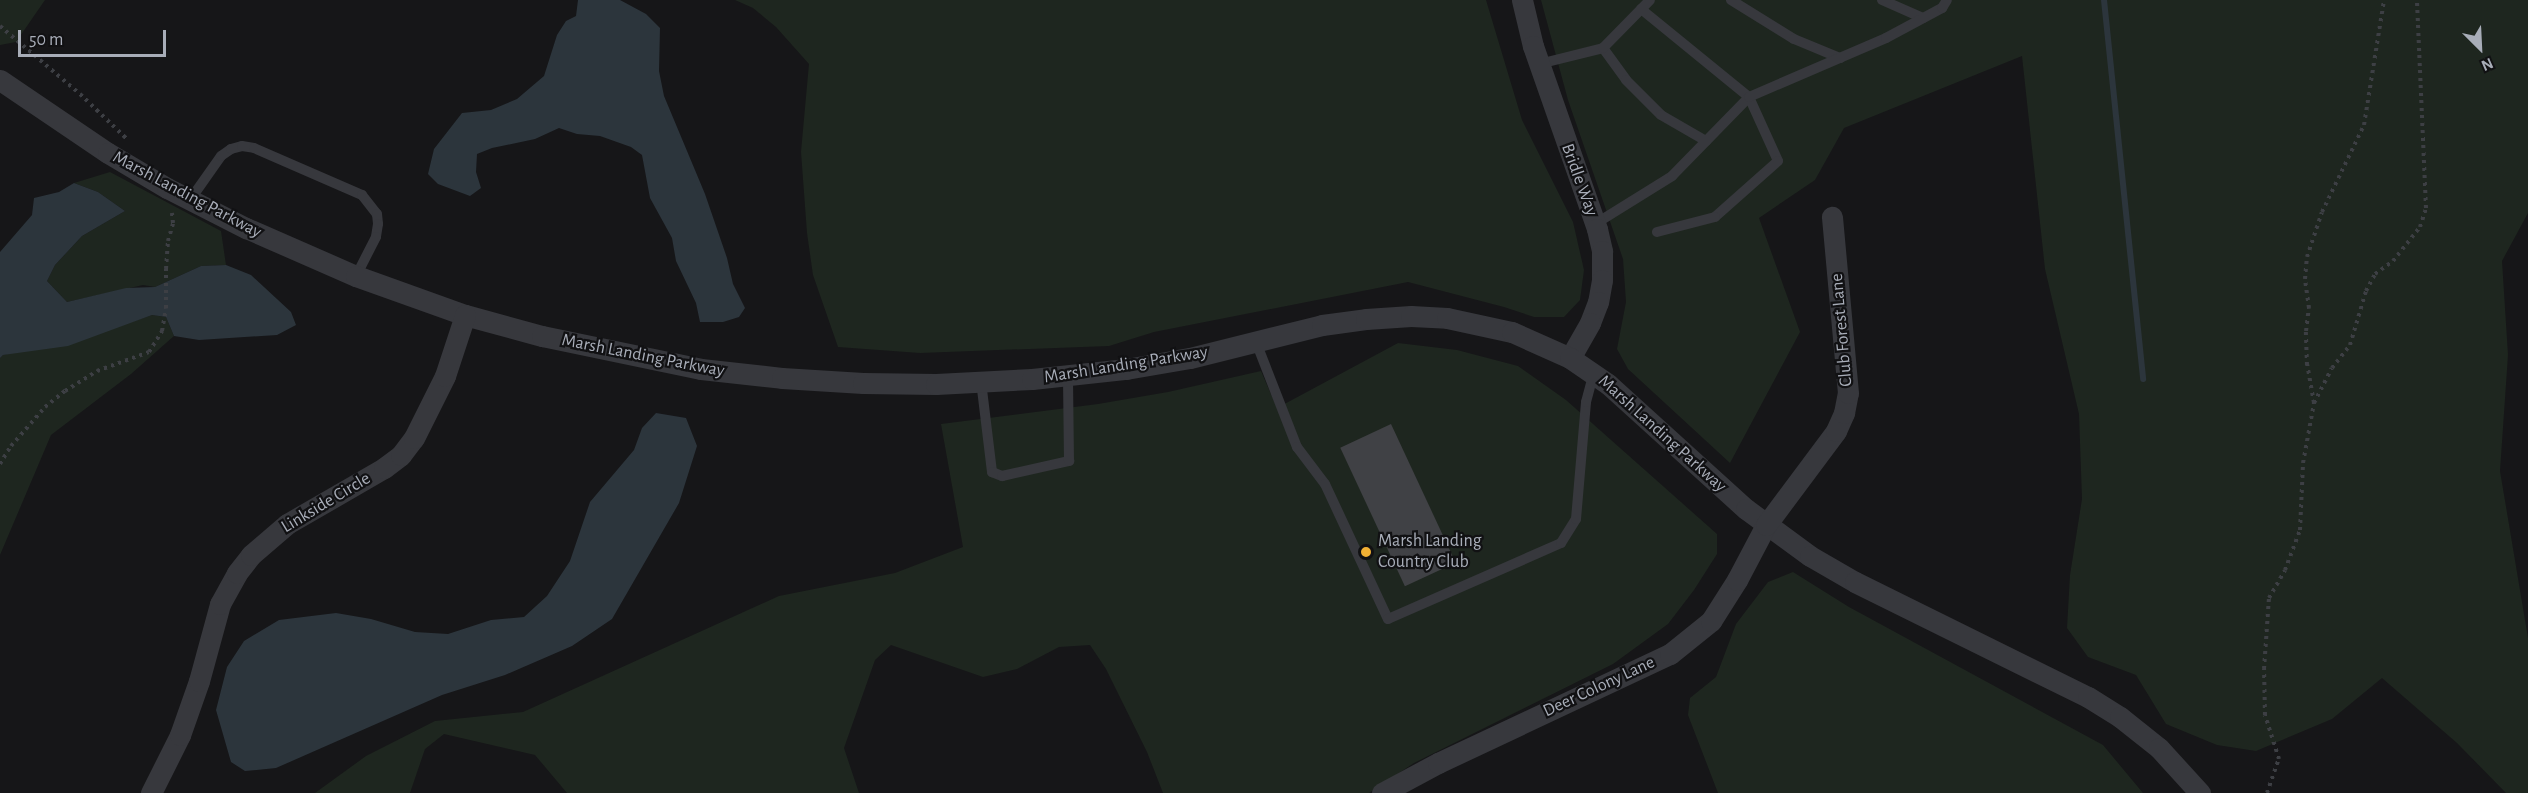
<!DOCTYPE html>
<style>
body{margin:0}
#map{position:relative;width:2528px;height:793px;overflow:hidden;background:#161618;font-family:"Alegreya Sans",sans-serif}
div>[style]{position:absolute}
.green>*{inset:0;background:#1e261f}
.water>*{inset:0;background:#2c353c}
.stream>*{height:6px;margin:-3px;padding:0 3px;transform-origin:3px;border-radius:3px;background:#2c353c}
.building>*{inset:0;background:#404145;transform-origin:0 0}
.path>*{height:4px;margin-top:-2px;transform-origin:0;background:repeating-linear-gradient(90deg,#3d3f44 0 3px,transparent 0 7.5px)}
.service>*{height:10px;margin:-5px;padding:0 5px;transform-origin:5px;border-radius:5px;background:#37383d}
.minor>*{height:21px;margin:-10.5px;padding:0 10.5px;transform-origin:10.5px;border-radius:10.5px;background:#37383d}
.dots>*{width:16px;height:16px;translate:-50% -50%;box-sizing:border-box;border:3px solid #111113;border-radius:50%}
span{translate:-50% -50%;white-space:nowrap;text-align:center;line-height:1.15;-webkit-text-stroke:4.5px #111113;paint-order:stroke}
.street-label{font-size:18px;color:#a8adb8}
.poi-label{font-size:18px;color:#a8adb8}
.left{translate:0 -50%;text-align:left}
.north{position:absolute;left:2450px;top:18px;width:60px;height:60px;-webkit-text-stroke:4px #111113;paint-order:stroke;rotate:156deg;font-size:16px;font-weight:700;line-height:24px;text-align:center;color:#a8adb8}
.north::after{content:'';display:block;margin:auto;width:21px;height:27px;background:#a8adb8;clip-path:polygon(50% 0,100% 100%,50% 72%,0 100%)}
.scale{position:absolute;left:18px;top:30px;width:148px;height:27px;box-sizing:border-box;border:3px solid #a8adb8;border-top:0;padding-left:8px;font-size:18px;line-height:21px;white-space:nowrap;color:#a8adb8;-webkit-text-stroke:4px #111113;paint-order:stroke}
</style>
<div id="map">
<div class="green">
<i style="clip-path:polygon(0 0,45px 0,16px 42px,0 45px)"></i>
<i style="clip-path:polygon(735px 0,1486px 0,1522px 120px,1573px 222px,1584px 270px,1580px 300px,1564px 317px,1534px 317px,1504px 307px,1408px 282px,1154px 332px,1109px 346px,920px 353px,838px 347px,813px 275px,807px 233px,801px 152px,809px 64px,776px 27px,753px 8px)"></i>
<i style="clip-path:polygon(1541px 0,2528px 0,2528px 213px,2502px 261px,2508px 355px,2500px 471px,2528px 638px,2528px 793px,2506px 793px,2457px 743px,2382px 678px,2332px 719px,2256px 751px,2217px 745px,2166px 724px,2136px 675px,2088px 657px,2067px 628px,2070px 575px,2082px 499px,2079px 414px,2045px 269px,2022px 56px,1844px 128px,1815px 180px,1759px 218px,1800px 332px,1730px 463px,1628px 369px,1617px 349px,1626px 302px,1623px 259px,1568px 100px)"></i>
<i style="clip-path:polygon(110px 172px,221px 231px,226px 265px,201px 266px,155px 287px,143px 285px,67px 302px,47px 281px,55px 265px,82px 236px,125px 211px,98px 192px,74px 183px)"></i>
<i style="clip-path:polygon(152px 315px,166px 317px,174px 336px,131px 374px,51px 435px,0 555px,0 358px,3px 355px,101px 332px)"></i>
<i style="clip-path:polygon(1398px 343px,1457px 350px,1518px 366px,1566px 400px,1717px 534px,1717px 554px,1694px 590px,1668px 624px,1613px 664px,1414px 763px,1369px 793px,1163px 793px,1147px 752px,1106px 669px,1090px 645px,1059px 647px,1017px 669px,983px 677px,891px 645px,875px 660px,844px 748px,859px 793px,567px 793px,535px 755px,444px 734px,425px 749px,410px 793px,315px 793px,366px 756px,435px 721px,523px 712px,779px 596px,895px 573px,963px 547px,941px 424px,1098px 404px,1168px 392px,1261px 371px,1277px 408px)"></i>
<i style="clip-path:polygon(1793px 572px,1849px 607px,2103px 745px,2143px 793px,1718px 793px,1688px 715px,1690px 698px,1716px 677px,1736px 624px,1768px 582px)"></i>
</div>
<div class="water">
<i style="clip-path:polygon(578px 0,620px 0,646px 14px,660px 28px,659px 71px,664px 96px,705px 194px,727px 258px,733px 284px,745px 308px,739px 317px,723px 322px,700px 322px,696px 303px,676px 261px,672px 238px,650px 198px,642px 155px,631px 147px,600px 136px,577px 134px,559px 128px,535px 139px,492px 148px,477px 154px,476px 172px,481px 188px,470px 196px,438px 184px,428px 174px,434px 149px,462px 113px,491px 110px,517px 99px,544px 76px,557px 35px,566px 21px,576px 16px)"></i>
<i style="clip-path:polygon(74px 183px,98px 192px,125px 211px,82px 236px,55px 265px,47px 281px,67px 302px,126px 288px,155px 287px,201px 266px,226px 265px,251px 275px,291px 312px,296px 325px,277px 335px,199px 340px,174px 336px,166px 317px,152px 315px,68px 346px,3px 355px,0 358px,0 252px,32px 215px,34px 198px,59px 192px)"></i>
<i style="clip-path:polygon(656px 413px,686px 418px,697px 446px,679px 503px,612px 619px,572px 646px,505px 675px,442px 695px,276px 768px,245px 771px,231px 762px,216px 710px,227px 667px,244px 641px,279px 620px,336px 613px,371px 619px,415px 632px,448px 634px,491px 620px,524px 617px,547px 596px,570px 561px,590px 502px,634px 450px,642px 428px)"></i>
</div>
<div class="stream">
<i style="left:2104px;top:0;width:381px;rotate:84.1deg"></i>
</div>
<div class="building">
<i style="left:1391px;top:424px;width:153px;height:56px;rotate:65deg"></i>
</div>
<div class="path">
<i style="left:0;top:26px;width:105px;rotate:40.4deg"></i>
<i style="left:80px;top:94px;width:65px;rotate:43.8deg"></i>
<i style="left:2314px;top:403px;width:39px;rotate:-100deg"></i>
<i style="left:2307px;top:365px;width:34px;rotate:-92deg"></i>
<i style="left:2306px;top:331px;width:23px;rotate:-83deg"></i>
<i style="left:2309px;top:308px;width:29px;rotate:-98deg"></i>
<i style="left:2305px;top:279px;width:22px;rotate:-85deg"></i>
<i style="left:2307px;top:257px;width:47px;rotate:-71.6deg"></i>
<i style="left:2322px;top:212px;width:97px;rotate:-64.2deg"></i>
<i style="left:2364px;top:125px;width:127px;rotate:-80.9deg"></i>
<i style="left:0;top:464px;width:21px;rotate:-59deg"></i>
<i style="left:11px;top:446px;width:52px;rotate:-48.9deg"></i>
<i style="left:45px;top:407px;width:26px;rotate:-39deg"></i>
<i style="left:65px;top:391px;width:38px;rotate:-32deg"></i>
<i style="left:97px;top:371px;width:55px;rotate:-20.1deg"></i>
<i style="left:149px;top:352px;width:25px;rotate:-58deg"></i>
<i style="left:162px;top:331px;width:23px;rotate:-80deg"></i>
<i style="left:166px;top:308px;width:39px;rotate:-90deg"></i>
<i style="left:166px;top:269px;width:28px;rotate:-86deg"></i>
<i style="left:168px;top:241px;width:19px;rotate:-74deg"></i>
<i style="left:173px;top:223px;width:10px;rotate:-96deg"></i>
<i style="left:2267px;top:793px;width:36px;rotate:-71deg"></i>
<i style="left:2279px;top:759px;width:46px;rotate:-107.7deg"></i>
<i style="left:2265px;top:715px;width:46px;rotate:-91.2deg"></i>
<i style="left:2264px;top:669px;width:71px;rotate:-86deg"></i>
<i style="left:2269px;top:598px;width:32px;rotate:-60deg"></i>
<i style="left:2285px;top:570px;width:43px;rotate:-69.4deg"></i>
<i style="left:2300px;top:530px;width:67px;rotate:-87.4deg"></i>
<i style="left:2303px;top:463px;width:61px;rotate:-79.6deg"></i>
<i style="left:2314px;top:403px;width:39px;rotate:-63deg"></i>
<i style="left:2332px;top:368px;width:29px;rotate:-52deg"></i>
<i style="left:2350px;top:345px;width:56px;rotate:-73.5deg"></i>
<i style="left:2366px;top:291px;width:19px;rotate:-62deg"></i>
<i style="left:2375px;top:274px;width:22px;rotate:-36deg"></i>
<i style="left:2393px;top:261px;width:43px;rotate:-51.5deg"></i>
<i style="left:2420px;top:227px;width:20px;rotate:-72deg"></i>
<i style="left:2426px;top:208px;width:208px;rotate:-92.5deg"></i>
</div>
<div class="service">
<i style="left:1731px;top:0;width:74px;rotate:31.8deg"></i>
<i style="left:1794px;top:39px;width:50px;rotate:22.4deg"></i>
<i style="left:1882px;top:0;width:45px;rotate:23.7deg"></i>
<i style="left:1641px;top:9px;width:139px;rotate:39.2deg"></i>
<i style="left:1749px;top:97px;width:70px;rotate:65.6deg"></i>
<i style="left:1778px;top:161px;width:84px;rotate:138.4deg"></i>
<i style="left:1715px;top:217px;width:60px;rotate:165.5deg"></i>
<i style="left:1603px;top:48px;width:39px;rotate:54deg"></i>
<i style="left:1626px;top:80px;width:49px;rotate:45deg"></i>
<i style="left:1661px;top:115px;width:52px;rotate:30deg"></i>
<i style="left:1539px;top:64px;width:66px;rotate:-14deg"></i>
<i style="left:1603px;top:48px;width:67px;rotate:-45.6deg"></i>
<i style="left:190px;top:200px;width:54px;rotate:-54.8deg"></i>
<i style="left:221px;top:156px;width:12px;rotate:-35deg"></i>
<i style="left:231px;top:149px;width:11px;rotate:-15deg"></i>
<i style="left:242px;top:146px;width:12px;rotate:9deg"></i>
<i style="left:254px;top:148px;width:118px;rotate:23.5deg"></i>
<i style="left:362px;top:195px;width:24px;rotate:52deg"></i>
<i style="left:377px;top:214px;width:10px;rotate:84deg"></i>
<i style="left:378px;top:224px;width:13px;rotate:99deg"></i>
<i style="left:376px;top:237px;width:44px;rotate:117.1deg"></i>
<i style="left:1595px;top:224px;width:91px;rotate:-31.9deg"></i>
<i style="left:1672px;top:176px;width:110px;rotate:-45.7deg"></i>
<i style="left:1749px;top:97px;width:149px;rotate:-23.3deg"></i>
<i style="left:1886px;top:38px;width:64px;rotate:-28.2deg"></i>
<i style="left:1942px;top:8px;width:9px;rotate:-58deg"></i>
<i style="left:1256px;top:342px;width:113px;rotate:68.7deg"></i>
<i style="left:1297px;top:447px;width:46px;rotate:52.9deg"></i>
<i style="left:1325px;top:484px;width:149px;rotate:65deg"></i>
<i style="left:1388px;top:619px;width:189px;rotate:-23.7deg"></i>
<i style="left:1561px;top:543px;width:28px;rotate:-58deg"></i>
<i style="left:1576px;top:519px;width:117px;rotate:-85.1deg"></i>
<i style="left:1586px;top:402px;width:30px;rotate:-75deg"></i>
<i style="left:981px;top:381px;width:92px;rotate:83.1deg"></i>
<i style="left:992px;top:472px;width:11px;rotate:22deg"></i>
<i style="left:1002px;top:476px;width:69px;rotate:-12.6deg"></i>
<i style="left:1069px;top:461px;width:86px;rotate:-90.7deg"></i>
</div>
<div class="minor">
<i style="left:1522px;top:0;width:47px;rotate:76.6deg"></i>
<i style="left:1533px;top:46px;width:194px;rotate:70.7deg"></i>
<i style="left:1597px;top:229px;width:23px;rotate:77deg"></i>
<i style="left:1602px;top:251px;width:29px;rotate:90deg"></i>
<i style="left:1602px;top:280px;width:22px;rotate:100deg"></i>
<i style="left:1598px;top:302px;width:22px;rotate:111deg"></i>
<i style="left:1590px;top:323px;width:40px;rotate:119.7deg"></i>
<i style="left:0;top:80px;width:130px;rotate:34.1deg"></i>
<i style="left:108px;top:153px;width:69px;rotate:30.7deg"></i>
<i style="left:167px;top:188px;width:89px;rotate:26.9deg"></i>
<i style="left:246px;top:228px;width:120px;rotate:23.6deg"></i>
<i style="left:356px;top:276px;width:116px;rotate:19.7deg"></i>
<i style="left:465px;top:315px;width:80px;rotate:15.3deg"></i>
<i style="left:542px;top:336px;width:162px;rotate:11.7deg"></i>
<i style="left:701px;top:369px;width:81px;rotate:6.3deg"></i>
<i style="left:782px;top:378px;width:81px;rotate:3.5deg"></i>
<i style="left:863px;top:383px;width:73px;rotate:0.8deg"></i>
<i style="left:936px;top:384px;width:96px;rotate:-3deg"></i>
<i style="left:1032px;top:379px;width:95px;rotate:-6.1deg"></i>
<i style="left:1126px;top:369px;width:65px;rotate:-9.8deg"></i>
<i style="left:1190px;top:358px;width:136px;rotate:-14deg"></i>
<i style="left:1322px;top:325px;width:44px;rotate:-7.8deg"></i>
<i style="left:1366px;top:319px;width:45px;rotate:-3.8deg"></i>
<i style="left:1411px;top:316px;width:36px;rotate:3deg"></i>
<i style="left:1447px;top:318px;width:66px;rotate:12.2deg"></i>
<i style="left:1512px;top:332px;width:64px;rotate:24.1deg"></i>
<i style="left:1570px;top:358px;width:46px;rotate:34.4deg"></i>
<i style="left:1608px;top:384px;width:186px;rotate:42.2deg"></i>
<i style="left:1746px;top:509px;width:79px;rotate:36.3deg"></i>
<i style="left:1810px;top:556px;width:52px;rotate:30deg"></i>
<i style="left:1855px;top:582px;width:260px;rotate:26.3deg"></i>
<i style="left:2088px;top:697px;width:38px;rotate:32deg"></i>
<i style="left:2120px;top:717px;width:50px;rotate:38.5deg"></i>
<i style="left:2159px;top:748px;width:61px;rotate:47.7deg"></i>
<i style="left:151px;top:793px;width:65px;rotate:-63.4deg"></i>
<i style="left:180px;top:735px;width:57px;rotate:-70.6deg"></i>
<i style="left:199px;top:681px;width:80px;rotate:-74.7deg"></i>
<i style="left:220px;top:604px;width:35px;rotate:-61deg"></i>
<i style="left:237px;top:573px;width:23px;rotate:-52deg"></i>
<i style="left:251px;top:555px;width:48px;rotate:-40.7deg"></i>
<i style="left:287px;top:524px;width:112px;rotate:-30deg"></i>
<i style="left:384px;top:468px;width:21px;rotate:-37deg"></i>
<i style="left:401px;top:455px;width:21px;rotate:-53deg"></i>
<i style="left:414px;top:438px;width:69px;rotate:-63.4deg"></i>
<i style="left:445px;top:376px;width:64px;rotate:-71.8deg"></i>
<i style="left:1382px;top:793px;width:64px;rotate:-28.2deg"></i>
<i style="left:1438px;top:763px;width:256px;rotate:-25.2deg"></i>
<i style="left:1670px;top:654px;width:53px;rotate:-38.8deg"></i>
<i style="left:1711px;top:621px;width:49px;rotate:-57.6deg"></i>
<i style="left:1737px;top:580px;width:62px;rotate:-62.2deg"></i>
<i style="left:1766px;top:525px;width:117px;rotate:-53.3deg"></i>
<i style="left:1836px;top:431px;width:20px;rotate:-66deg"></i>
<i style="left:1844px;top:413px;width:20px;rotate:-79deg"></i>
<i style="left:1848px;top:393px;width:177px;rotate:-95.2deg"></i>
</div>
<div class="dots">
<i style="left:1366px;top:552px;background:#f2b134"></i>
</div>
<div class="street-label">
<span style="left:1579px;top:180px;rotate:70deg">Bridle Way</span>
<span style="left:187px;top:195px;rotate:28deg">Marsh Landing Parkway</span>
<span style="left:1842px;top:330px;rotate:-95deg">Club Forest Lane</span>
<span style="left:643px;top:356px;rotate:11deg">Marsh Landing Parkway</span>
<span style="left:1126px;top:365px;rotate:-9deg">Marsh Landing Parkway</span>
<span style="left:1662px;top:434px;rotate:42deg">Marsh Landing Parkway</span>
<span style="left:326px;top:503px;rotate:-31deg">Linkside Circle</span>
<span style="left:1599px;top:687px;rotate:-25deg">Deer Colony Lane</span>
</div>
<div class="poi-label">
<span class="left" style="left:1378px;top:552px">Marsh Landing<br>Country Club</span>
</div>
<div class="north">N</div>
<div class="scale">50 m</div>
</div>
